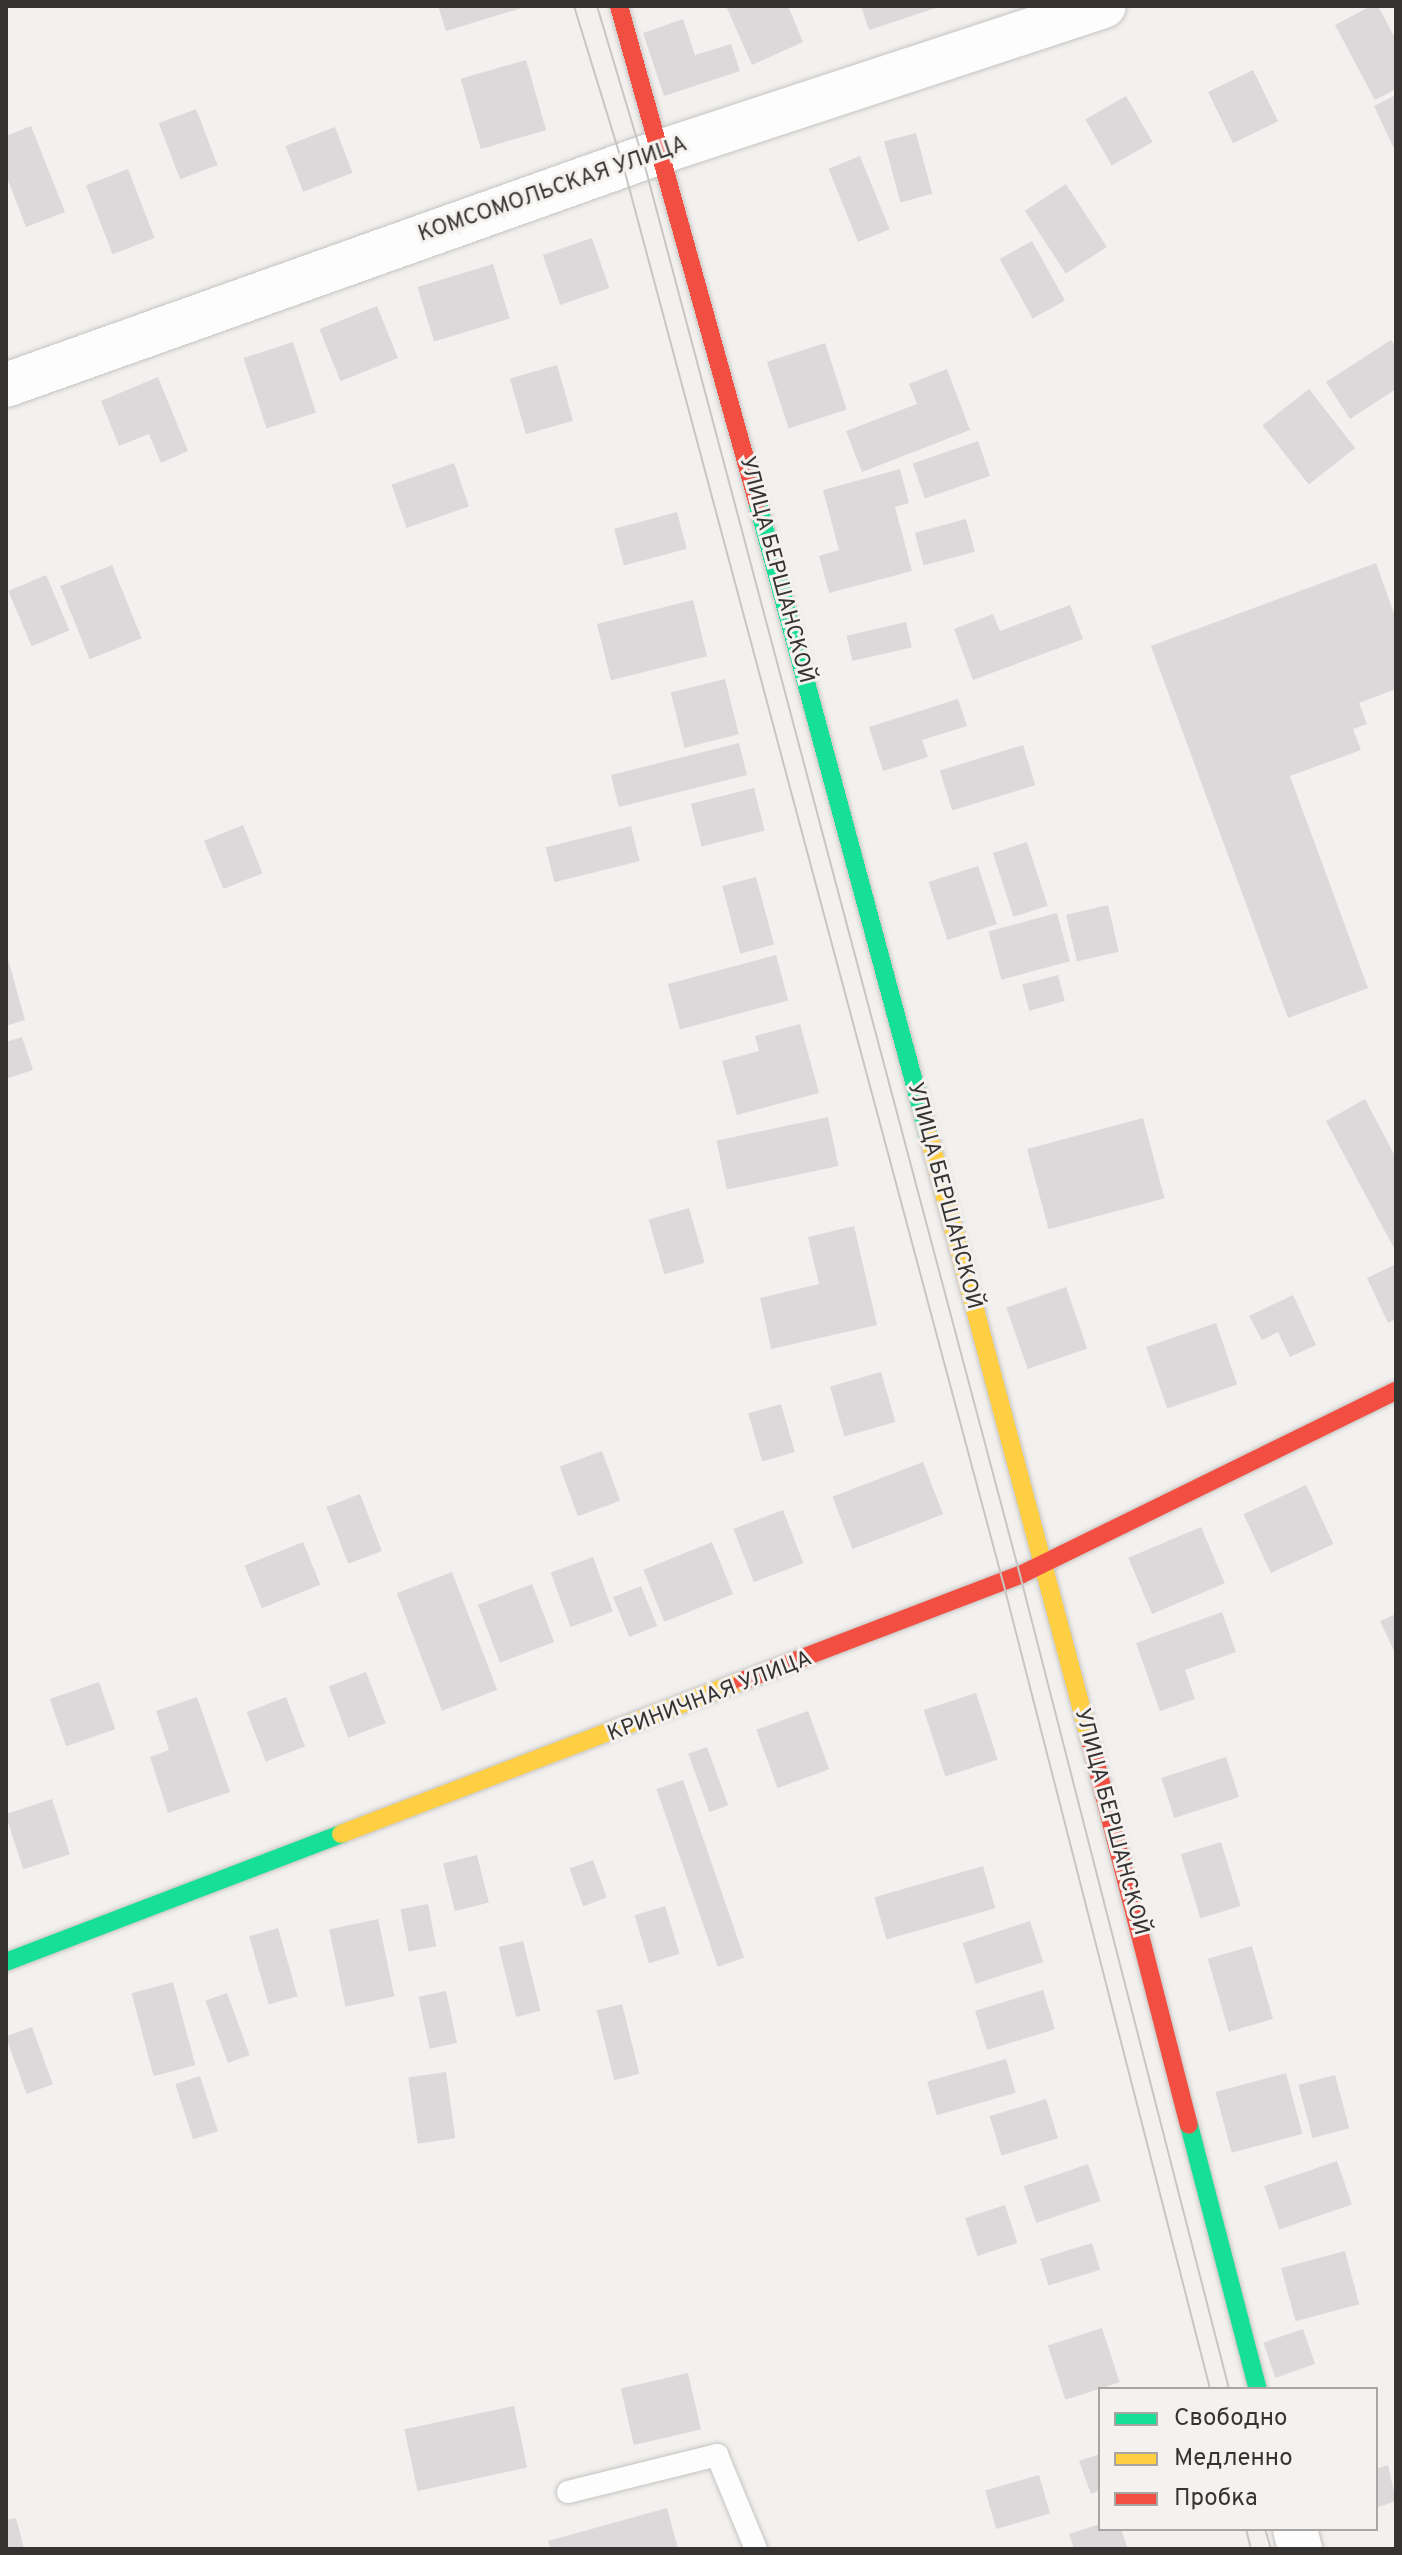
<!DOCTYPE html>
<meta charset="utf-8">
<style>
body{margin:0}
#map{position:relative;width:1402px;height:2555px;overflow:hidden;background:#f3f1ef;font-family:Overpass,sans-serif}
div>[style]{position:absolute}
.building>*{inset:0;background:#dbd9d9;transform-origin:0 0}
.roads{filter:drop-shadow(0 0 2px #c5c4c2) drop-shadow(0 0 2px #c5c4c2)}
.lane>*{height:22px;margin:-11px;padding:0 11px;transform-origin:11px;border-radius:11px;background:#fdfdfd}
.street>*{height:44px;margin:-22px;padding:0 22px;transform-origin:22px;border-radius:22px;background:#fdfdfd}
.fast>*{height:18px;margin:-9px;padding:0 9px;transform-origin:9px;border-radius:9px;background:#16e098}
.slow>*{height:18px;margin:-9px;padding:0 9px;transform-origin:9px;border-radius:9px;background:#ffcf43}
.jam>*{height:18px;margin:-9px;padding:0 9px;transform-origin:9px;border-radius:9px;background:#f24e42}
.tram>*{height:2px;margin:-1px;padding:0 1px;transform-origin:1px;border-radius:1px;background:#c7c6c5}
span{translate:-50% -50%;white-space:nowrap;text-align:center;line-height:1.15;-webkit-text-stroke:6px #f4f1ee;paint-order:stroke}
.street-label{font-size:22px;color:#353433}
.frame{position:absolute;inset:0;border:8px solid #353433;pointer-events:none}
.legend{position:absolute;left:1098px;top:2387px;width:280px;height:144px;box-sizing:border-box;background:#f4f1ee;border:2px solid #a8a5a3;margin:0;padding:10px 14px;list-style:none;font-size:24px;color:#353433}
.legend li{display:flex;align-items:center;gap:16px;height:40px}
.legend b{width:40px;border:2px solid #a8a5a3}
</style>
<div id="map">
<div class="building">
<i style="clip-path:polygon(438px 6px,525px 6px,525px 7px,446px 31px)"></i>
<i style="clip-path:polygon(726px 6px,788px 6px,803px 42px,752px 65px)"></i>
<i style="clip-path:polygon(861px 6px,939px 6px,939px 7px,869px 30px)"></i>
<i style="clip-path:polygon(1371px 6px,1378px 6px,1396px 40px,1396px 89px,1375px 100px,1335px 25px)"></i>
<i style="clip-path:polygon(683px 19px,695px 55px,731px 44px,740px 71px,664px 96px,643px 33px)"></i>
<i style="left:526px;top:60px;width:73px;height:68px;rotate:74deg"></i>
<i style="left:1253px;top:70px;width:57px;height:50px;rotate:64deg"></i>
<i style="clip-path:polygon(1396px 95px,1396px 153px,1374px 106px)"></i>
<i style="left:1126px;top:96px;width:53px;height:47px;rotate:60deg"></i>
<i style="left:196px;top:109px;width:60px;height:40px;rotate:69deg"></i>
<i style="clip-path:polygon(31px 126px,65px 212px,26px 227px,6px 175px,6px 136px)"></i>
<i style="left:335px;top:127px;width:49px;height:53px;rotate:69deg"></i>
<i style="left:916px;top:133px;width:63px;height:33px;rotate:75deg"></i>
<i style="left:860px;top:156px;width:79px;height:34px;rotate:68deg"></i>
<i style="left:128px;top:169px;width:74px;height:45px;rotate:69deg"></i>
<i style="left:1066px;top:184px;width:75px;height:49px;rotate:57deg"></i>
<i style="left:592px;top:238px;width:53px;height:52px;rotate:71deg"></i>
<i style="left:1032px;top:241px;width:68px;height:37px;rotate:61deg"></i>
<i style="left:493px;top:264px;width:57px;height:79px;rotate:73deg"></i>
<i style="left:377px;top:306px;width:56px;height:62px;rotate:68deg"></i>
<i style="clip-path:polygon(1391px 340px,1396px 347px,1396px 389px,1350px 419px,1326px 382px)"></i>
<i style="left:293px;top:342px;width:74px;height:52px;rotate:72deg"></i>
<i style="left:825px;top:343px;width:70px;height:61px;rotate:72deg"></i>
<i style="left:557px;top:365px;width:58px;height:49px;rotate:74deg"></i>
<i style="clip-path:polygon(947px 369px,970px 430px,862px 472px,846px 431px,917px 404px,909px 384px)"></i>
<i style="clip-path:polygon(158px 377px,188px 451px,161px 463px,149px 434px,119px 446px,101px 401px)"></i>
<i style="left:1309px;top:389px;width:75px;height:59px;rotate:52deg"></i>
<i style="left:978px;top:441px;width:37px;height:69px;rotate:71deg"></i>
<i style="left:454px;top:463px;width:46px;height:66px;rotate:71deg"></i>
<i style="clip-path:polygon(900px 469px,909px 503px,895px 507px,912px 571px,829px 593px,819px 556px,839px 550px,823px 490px)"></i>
<i style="left:677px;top:512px;width:38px;height:65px;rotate:75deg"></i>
<i style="left:966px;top:519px;width:34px;height:53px;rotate:75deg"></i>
<i style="clip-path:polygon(1376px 563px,1396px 619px,1396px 689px,1359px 703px,1367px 724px,1353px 729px,1361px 750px,1290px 776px,1368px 988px,1288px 1018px,1151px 646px)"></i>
<i style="left:112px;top:565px;width:79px;height:56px;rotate:68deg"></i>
<i style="left:46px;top:575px;width:60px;height:41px;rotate:67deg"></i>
<i style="left:693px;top:600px;width:58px;height:99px;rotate:76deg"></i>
<i style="clip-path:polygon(1070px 605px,1083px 639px,973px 680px,954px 629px,993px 614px,1000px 631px)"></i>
<i style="left:906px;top:622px;width:26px;height:61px;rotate:77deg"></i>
<i style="left:725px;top:679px;width:57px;height:56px;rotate:76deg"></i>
<i style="clip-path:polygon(958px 699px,967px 726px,922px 740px,928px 757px,883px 771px,869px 727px)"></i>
<i style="left:739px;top:743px;width:33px;height:132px;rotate:76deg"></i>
<i style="left:1023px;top:745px;width:42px;height:87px;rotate:73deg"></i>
<i style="left:754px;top:788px;width:44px;height:65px;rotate:76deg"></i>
<i style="left:243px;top:825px;width:52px;height:42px;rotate:68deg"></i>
<i style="left:631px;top:826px;width:36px;height:88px;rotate:76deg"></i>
<i style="left:1027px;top:842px;width:67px;height:36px;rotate:72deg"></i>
<i style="left:978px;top:866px;width:61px;height:52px;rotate:72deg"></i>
<i style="left:756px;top:877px;width:70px;height:35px;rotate:75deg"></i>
<i style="left:1108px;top:905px;width:48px;height:43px;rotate:77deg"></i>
<i style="left:1057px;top:913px;width:50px;height:71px;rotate:75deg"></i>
<i style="clip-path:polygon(6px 952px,25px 1020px,6px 1026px)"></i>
<i style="left:776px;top:955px;width:47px;height:112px;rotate:75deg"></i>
<i style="left:1058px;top:975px;width:27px;height:37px;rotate:75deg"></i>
<i style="clip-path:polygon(800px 1024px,819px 1093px,737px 1115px,722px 1061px,759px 1051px,755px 1036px)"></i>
<i style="clip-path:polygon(22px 1037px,33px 1070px,6px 1079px,6px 1042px)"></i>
<i style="clip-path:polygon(1365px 1099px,1396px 1158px,1396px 1252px,1326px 1121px)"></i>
<i style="left:828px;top:1117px;width:50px;height:114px;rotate:78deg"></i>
<i style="left:1143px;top:1118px;width:83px;height:120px;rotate:75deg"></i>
<i style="left:689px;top:1208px;width:57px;height:42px;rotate:74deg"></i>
<i style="clip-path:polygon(854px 1226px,877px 1325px,771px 1349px,760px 1298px,819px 1284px,808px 1237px)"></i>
<i style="clip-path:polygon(1396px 1264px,1396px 1319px,1388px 1323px,1367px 1278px)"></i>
<i style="left:1066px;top:1287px;width:65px;height:63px;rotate:71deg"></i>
<i style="clip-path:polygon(1293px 1295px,1316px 1345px,1290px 1357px,1278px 1332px,1262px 1340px,1249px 1316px)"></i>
<i style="left:1216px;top:1323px;width:65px;height:74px;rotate:71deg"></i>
<i style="left:881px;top:1372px;width:52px;height:53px;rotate:74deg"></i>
<i style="left:781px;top:1404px;width:50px;height:34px;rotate:74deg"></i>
<i style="left:602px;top:1451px;width:53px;height:45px;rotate:70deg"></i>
<i style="left:923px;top:1462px;width:56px;height:97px;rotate:69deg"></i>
<i style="left:1306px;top:1485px;width:65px;height:69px;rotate:65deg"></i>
<i style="left:360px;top:1494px;width:61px;height:36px;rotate:69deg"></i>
<i style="left:783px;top:1510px;width:57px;height:53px;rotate:69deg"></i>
<i style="left:1201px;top:1527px;width:61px;height:79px;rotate:67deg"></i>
<i style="left:303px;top:1542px;width:46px;height:63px;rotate:68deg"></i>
<i style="left:712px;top:1542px;width:56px;height:74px;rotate:68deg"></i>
<i style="left:593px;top:1557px;width:58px;height:45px;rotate:70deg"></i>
<i style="left:452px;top:1572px;width:126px;height:59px;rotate:69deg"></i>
<i style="left:532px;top:1584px;width:62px;height:58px;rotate:69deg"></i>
<i style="left:641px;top:1586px;width:43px;height:30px;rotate:68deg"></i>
<i style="clip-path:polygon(1222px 1612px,1236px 1652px,1185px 1670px,1195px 1699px,1160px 1711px,1136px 1643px)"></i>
<i style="clip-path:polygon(1396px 1614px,1396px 1650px,1394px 1651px,1380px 1621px)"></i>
<i style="left:366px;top:1672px;width:55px;height:40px;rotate:69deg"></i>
<i style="left:99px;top:1682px;width:50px;height:52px;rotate:71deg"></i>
<i style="left:976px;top:1693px;width:70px;height:55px;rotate:72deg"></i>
<i style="clip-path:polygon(197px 1697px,230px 1792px,168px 1813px,150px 1757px,169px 1750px,156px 1711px)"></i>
<i style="left:286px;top:1697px;width:53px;height:42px;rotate:69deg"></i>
<i style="left:808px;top:1711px;width:62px;height:55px;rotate:70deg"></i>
<i style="left:707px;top:1747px;width:62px;height:20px;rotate:70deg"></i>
<i style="left:1226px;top:1757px;width:42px;height:68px;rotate:72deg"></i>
<i style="left:683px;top:1780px;width:188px;height:28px;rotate:71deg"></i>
<i style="left:52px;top:1799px;width:58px;height:49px;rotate:72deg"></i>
<i style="left:1221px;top:1842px;width:67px;height:42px;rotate:73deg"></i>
<i style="left:477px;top:1855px;width:49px;height:35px;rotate:76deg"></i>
<i style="left:593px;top:1860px;width:40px;height:25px;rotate:70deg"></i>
<i style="left:983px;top:1866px;width:44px;height:113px;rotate:74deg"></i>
<i style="left:428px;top:1904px;width:43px;height:28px;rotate:79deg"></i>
<i style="left:665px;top:1906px;width:50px;height:32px;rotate:73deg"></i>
<i style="left:378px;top:1919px;width:79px;height:50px;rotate:78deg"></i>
<i style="left:1030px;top:1921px;width:43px;height:71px;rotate:72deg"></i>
<i style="left:278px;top:1928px;width:71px;height:30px;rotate:74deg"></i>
<i style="left:523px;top:1941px;width:72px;height:25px;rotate:76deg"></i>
<i style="left:1252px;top:1946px;width:76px;height:46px;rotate:74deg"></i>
<i style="left:173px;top:1982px;width:86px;height:43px;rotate:75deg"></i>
<i style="left:1043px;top:1990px;width:41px;height:71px;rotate:73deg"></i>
<i style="left:446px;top:1991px;width:53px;height:28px;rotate:78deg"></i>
<i style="left:227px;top:1993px;width:66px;height:23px;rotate:70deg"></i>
<i style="left:622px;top:2004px;width:72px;height:26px;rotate:76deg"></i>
<i style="left:32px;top:2027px;width:61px;height:28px;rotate:70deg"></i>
<i style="left:1006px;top:2059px;width:35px;height:82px;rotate:74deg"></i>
<i style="left:446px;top:2072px;width:67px;height:38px;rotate:82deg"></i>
<i style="left:1286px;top:2073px;width:63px;height:73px;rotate:75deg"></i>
<i style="left:1335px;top:2075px;width:55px;height:38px;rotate:75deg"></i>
<i style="left:200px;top:2076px;width:58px;height:26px;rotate:72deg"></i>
<i style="left:1046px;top:2099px;width:41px;height:59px;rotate:73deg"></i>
<i style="left:1337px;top:2161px;width:46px;height:77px;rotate:71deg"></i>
<i style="left:1088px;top:2164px;width:39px;height:68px;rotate:71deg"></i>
<i style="left:1005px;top:2205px;width:40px;height:42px;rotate:72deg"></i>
<i style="left:1092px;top:2243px;width:28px;height:54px;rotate:73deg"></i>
<i style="left:1345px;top:2251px;width:55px;height:66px;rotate:75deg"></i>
<i style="left:1102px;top:2328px;width:57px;height:57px;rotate:72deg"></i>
<i style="left:1303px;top:2329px;width:37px;height:42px;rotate:71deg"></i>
<i style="left:688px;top:2373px;width:58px;height:69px;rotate:77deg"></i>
<i style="left:514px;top:2406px;width:63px;height:112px;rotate:78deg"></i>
<i style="clip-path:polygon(1100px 2454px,1100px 2490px,1091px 2494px,1079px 2461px)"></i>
<i style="clip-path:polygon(1388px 2465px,1396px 2501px,1376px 2508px,1376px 2469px)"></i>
<i style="left:1039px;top:2475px;width:40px;height:56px;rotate:74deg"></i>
<i style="clip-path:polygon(667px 2508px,678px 2549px,551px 2549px,548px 2541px)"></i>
<i style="clip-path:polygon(16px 2518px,24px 2549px,6px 2549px,6px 2520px)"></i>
<i style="clip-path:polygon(1100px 2524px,1100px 2529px,1121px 2529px,1128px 2549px,1074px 2549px,1069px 2534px)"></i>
</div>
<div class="roads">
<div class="lane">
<i style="left:568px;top:2492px;width:154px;rotate:-13.9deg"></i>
<i style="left:717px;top:2455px;width:102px;rotate:67.5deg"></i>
</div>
<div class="street">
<i style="left:6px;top:385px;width:697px;rotate:-19.6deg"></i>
<i style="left:663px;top:151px;width:464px;rotate:-18.2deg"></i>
<i style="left:1295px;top:2529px;width:21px;rotate:76deg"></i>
</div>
<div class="fast">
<i style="left:757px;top:501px;width:659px;rotate:74.87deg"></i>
<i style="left:6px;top:1962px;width:359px;rotate:-20.9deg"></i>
<i style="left:1189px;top:2125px;width:273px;rotate:75.4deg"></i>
</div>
<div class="slow">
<i style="left:929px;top:1137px;width:628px;rotate:75.06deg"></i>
<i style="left:341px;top:1834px;width:429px;rotate:-20.9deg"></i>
</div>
<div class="jam">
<i style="left:619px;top:6px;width:514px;rotate:74.42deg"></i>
<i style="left:742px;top:1681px;width:298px;rotate:-20.9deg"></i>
<i style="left:1020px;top:1575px;width:419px;rotate:-26.1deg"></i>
<i style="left:1091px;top:1744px;width:393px;rotate:75.6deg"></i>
</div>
</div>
<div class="tram">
<i style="left:574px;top:6px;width:166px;rotate:72.9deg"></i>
<i style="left:623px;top:165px;width:1467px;rotate:74.99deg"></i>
<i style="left:1003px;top:1582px;width:833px;rotate:75.61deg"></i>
<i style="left:597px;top:6px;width:160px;rotate:73.3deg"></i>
<i style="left:643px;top:159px;width:1465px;rotate:75.09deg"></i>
<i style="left:1020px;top:1575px;width:840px;rotate:75.6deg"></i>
<i style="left:1246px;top:2529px;width:21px;rotate:76deg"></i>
<i style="left:1265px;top:2529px;width:21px;rotate:73deg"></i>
</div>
<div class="street-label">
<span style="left:553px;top:190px;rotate:-19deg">КОМСОМОЛЬСКАЯ УЛИЦА</span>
<span style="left:776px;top:570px;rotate:75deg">УЛИЦА БЕРШАНСКОЙ</span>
<span style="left:944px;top:1196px;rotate:75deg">УЛИЦА БЕРШАНСКОЙ</span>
<span style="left:710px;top:1697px;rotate:-21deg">КРИНИЧНАЯ УЛИЦА</span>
<span style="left:1111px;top:1822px;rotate:75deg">УЛИЦА БЕРШАНСКОЙ</span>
</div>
<div class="frame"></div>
<ul class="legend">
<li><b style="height:10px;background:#16e098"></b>Свободно</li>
<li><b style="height:10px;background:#ffcf43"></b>Медленно</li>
<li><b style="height:10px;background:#f24e42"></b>Пробка</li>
</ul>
</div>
